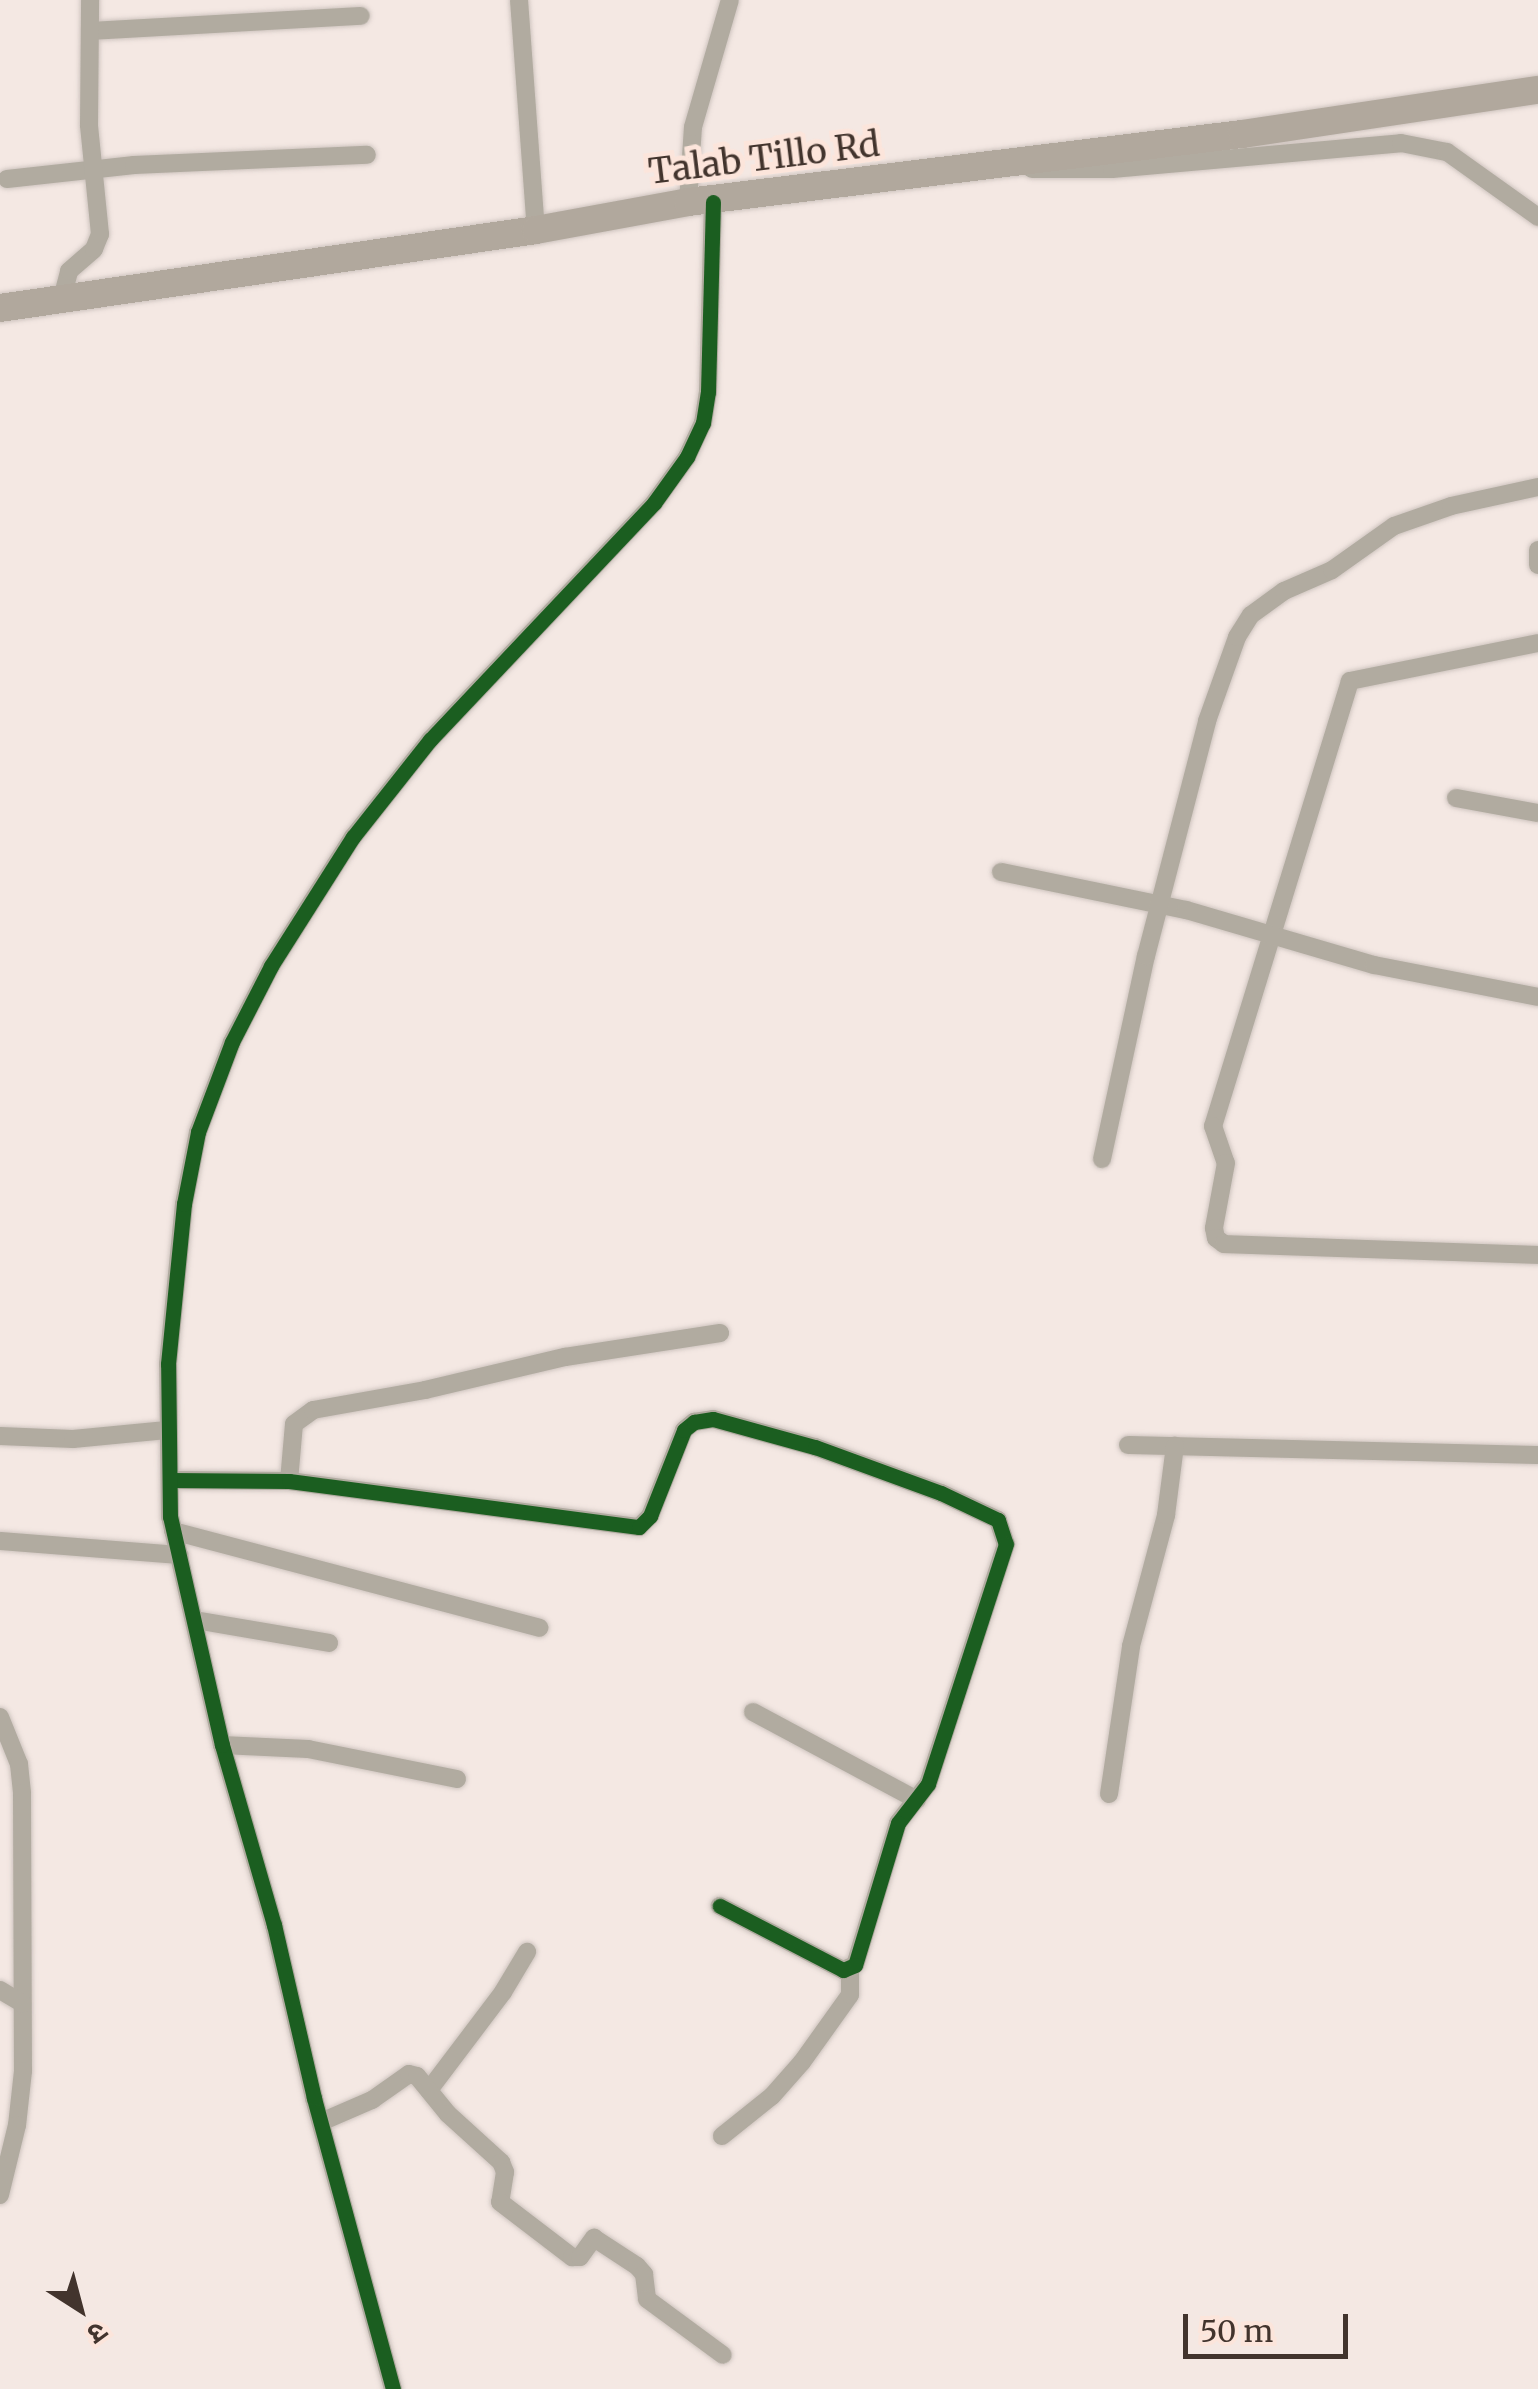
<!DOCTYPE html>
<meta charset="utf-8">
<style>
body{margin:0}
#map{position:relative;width:1538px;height:2389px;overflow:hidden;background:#f4e8e3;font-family:Merriweather,"Noto Sans Devanagari",serif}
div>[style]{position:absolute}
.roads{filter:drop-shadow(0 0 2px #cfc5c0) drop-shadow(0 0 2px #cfc5c0)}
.street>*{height:18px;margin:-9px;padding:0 9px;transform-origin:9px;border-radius:9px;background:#b1aba0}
.secondary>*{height:28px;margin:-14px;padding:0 14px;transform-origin:14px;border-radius:14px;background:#b1a89d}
.cycleway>*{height:15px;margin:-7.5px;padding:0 7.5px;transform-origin:7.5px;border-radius:7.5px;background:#1b5e20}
span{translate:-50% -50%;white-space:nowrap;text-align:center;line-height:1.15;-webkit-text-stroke:10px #fce5db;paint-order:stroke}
.street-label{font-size:35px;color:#42342d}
.north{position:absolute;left:30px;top:2259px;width:100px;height:100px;-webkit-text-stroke:8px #fce5db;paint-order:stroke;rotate:144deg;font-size:28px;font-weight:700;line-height:40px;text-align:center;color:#42342d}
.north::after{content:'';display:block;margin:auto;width:35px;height:45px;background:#42342d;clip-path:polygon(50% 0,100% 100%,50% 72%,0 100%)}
.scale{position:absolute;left:1183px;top:2314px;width:165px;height:45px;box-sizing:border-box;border:5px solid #42342d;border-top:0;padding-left:12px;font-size:30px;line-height:35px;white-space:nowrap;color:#42342d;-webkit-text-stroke:8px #fce5db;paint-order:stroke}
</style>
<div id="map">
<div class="roads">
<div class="street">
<i style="left:519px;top:0;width:231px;rotate:85.8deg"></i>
<i style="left:90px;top:31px;width:271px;rotate:-3.2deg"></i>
<i style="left:1032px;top:169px;width:80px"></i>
<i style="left:1112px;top:169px;width:290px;rotate:-5.1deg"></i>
<i style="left:1401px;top:143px;width:47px;rotate:11.1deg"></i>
<i style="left:1447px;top:152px;width:112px;rotate:35.5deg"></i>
<i style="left:7px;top:179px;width:128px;rotate:-6.3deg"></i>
<i style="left:134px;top:165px;width:233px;rotate:-2.5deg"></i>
<i style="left:688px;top:202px;width:75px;rotate:-86.2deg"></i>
<i style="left:693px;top:127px;width:132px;rotate:-73.8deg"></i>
<i style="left:62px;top:298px;width:28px;rotate:-75deg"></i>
<i style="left:69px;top:271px;width:33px;rotate:-41deg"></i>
<i style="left:94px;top:249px;width:16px;rotate:-68deg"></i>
<i style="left:100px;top:234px;width:110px;rotate:-95.8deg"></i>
<i style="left:89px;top:125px;width:125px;rotate:-89.5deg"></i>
<i style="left:1538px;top:550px;width:15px;rotate:90deg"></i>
<i style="left:1538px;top:643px;width:192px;rotate:168.6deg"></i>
<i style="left:1350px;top:681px;width:466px;rotate:107.1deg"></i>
<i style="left:1213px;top:1126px;width:39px;rotate:71deg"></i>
<i style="left:1226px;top:1163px;width:66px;rotate:100.5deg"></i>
<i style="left:1214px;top:1228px;width:10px;rotate:79deg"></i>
<i style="left:1216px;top:1238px;width:10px;rotate:37deg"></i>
<i style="left:1224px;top:1244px;width:314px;rotate:2deg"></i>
<i style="left:1456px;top:798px;width:83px;rotate:10.4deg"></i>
<i style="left:1001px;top:872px;width:189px;rotate:11.6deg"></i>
<i style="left:1186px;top:910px;width:196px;rotate:16.3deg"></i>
<i style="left:1374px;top:965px;width:167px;rotate:11deg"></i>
<i style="left:1102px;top:1159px;width:208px;rotate:-77.8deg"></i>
<i style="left:1146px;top:956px;width:243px;rotate:-75.4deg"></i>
<i style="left:1207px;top:721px;width:89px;rotate:-70.3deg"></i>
<i style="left:1237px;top:637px;width:26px;rotate:-58deg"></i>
<i style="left:1251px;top:615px;width:41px;rotate:-36deg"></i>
<i style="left:1284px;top:591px;width:52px;rotate:-23.6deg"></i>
<i style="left:1332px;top:570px;width:76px;rotate:-35.4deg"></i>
<i style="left:1394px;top:526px;width:60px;rotate:-19.3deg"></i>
<i style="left:1451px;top:506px;width:89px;rotate:-12.3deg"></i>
<i style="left:0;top:1436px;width:73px;rotate:2.4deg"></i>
<i style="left:73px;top:1439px;width:94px;rotate:-5.5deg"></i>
<i style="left:1128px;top:1445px;width:410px;rotate:1.4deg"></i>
<i style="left:171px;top:1480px;width:118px;rotate:0.5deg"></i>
<i style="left:289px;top:1481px;width:353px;rotate:7.5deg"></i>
<i style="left:639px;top:1527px;width:16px;rotate:-45deg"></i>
<i style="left:650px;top:1516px;width:92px;rotate:-68.4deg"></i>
<i style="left:684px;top:1430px;width:13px;rotate:-39deg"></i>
<i style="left:694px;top:1422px;width:19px;rotate:-9deg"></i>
<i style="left:713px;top:1419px;width:106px;rotate:15.4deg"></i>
<i style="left:815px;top:1447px;width:134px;rotate:20.1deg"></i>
<i style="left:941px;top:1493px;width:63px;rotate:25.3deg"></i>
<i style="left:998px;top:1520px;width:25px;rotate:72deg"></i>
<i style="left:1006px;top:1544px;width:252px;rotate:108deg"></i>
<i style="left:928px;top:1784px;width:49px;rotate:127.6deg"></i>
<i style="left:898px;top:1823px;width:148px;rotate:106.8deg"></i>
<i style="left:855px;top:1965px;width:13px;rotate:157deg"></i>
<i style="left:843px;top:1970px;width:139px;rotate:-152.5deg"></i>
<i style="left:289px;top:1481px;width:57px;rotate:-85deg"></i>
<i style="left:294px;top:1424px;width:24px;rotate:-36deg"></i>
<i style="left:313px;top:1410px;width:114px;rotate:-10.1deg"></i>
<i style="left:425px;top:1390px;width:144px;rotate:-13.3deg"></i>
<i style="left:565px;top:1357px;width:157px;rotate:-8.8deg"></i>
<i style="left:173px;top:1531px;width:379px;rotate:14.8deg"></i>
<i style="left:0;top:1541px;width:180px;rotate:4.5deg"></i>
<i style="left:195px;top:1620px;width:136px;rotate:9.7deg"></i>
<i style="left:753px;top:1712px;width:186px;rotate:28.2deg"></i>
<i style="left:0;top:1717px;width:51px;rotate:68deg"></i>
<i style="left:19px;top:1764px;width:29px;rotate:84deg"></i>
<i style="left:22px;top:1793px;width:278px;rotate:89.8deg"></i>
<i style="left:23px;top:2071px;width:54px;rotate:96.3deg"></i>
<i style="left:17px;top:2125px;width:72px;rotate:103.7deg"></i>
<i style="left:222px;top:1745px;width:86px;rotate:2.7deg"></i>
<i style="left:308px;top:1749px;width:152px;rotate:11.4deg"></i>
<i style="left:1109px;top:1794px;width:150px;rotate:-81.5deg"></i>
<i style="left:1131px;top:1646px;width:136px;rotate:-75deg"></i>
<i style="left:1166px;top:1515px;width:70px;rotate:-82.6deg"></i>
<i style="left:0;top:1990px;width:26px;rotate:31deg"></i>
<i style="left:429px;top:2090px;width:123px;rotate:-52.9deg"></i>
<i style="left:503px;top:1992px;width:47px;rotate:-59deg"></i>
<i style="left:321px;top:2122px;width:56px;rotate:-23.3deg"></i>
<i style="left:372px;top:2100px;width:45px;rotate:-35.1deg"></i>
<i style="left:409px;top:2074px;width:8px;rotate:14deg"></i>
<i style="left:417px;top:2076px;width:49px;rotate:50.8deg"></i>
<i style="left:448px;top:2114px;width:72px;rotate:42.2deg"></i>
<i style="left:501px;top:2162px;width:11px;rotate:68deg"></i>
<i style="left:505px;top:2172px;width:30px;rotate:99deg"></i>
<i style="left:500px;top:2202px;width:91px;rotate:37.4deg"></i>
<i style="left:572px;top:2257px;width:8px"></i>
<i style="left:580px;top:2257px;width:24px;rotate:-54deg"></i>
<i style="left:594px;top:2238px;width:51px;rotate:33.1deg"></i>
<i style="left:637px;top:2266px;width:11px;rotate:49deg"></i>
<i style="left:644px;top:2274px;width:25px;rotate:83deg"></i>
<i style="left:647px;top:2299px;width:94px;rotate:36.4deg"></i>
<i style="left:722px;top:2136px;width:64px;rotate:-38.7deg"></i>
<i style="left:772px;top:2096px;width:45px;rotate:-48.6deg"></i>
<i style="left:802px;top:2062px;width:82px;rotate:-54.4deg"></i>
<i style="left:850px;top:1995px;width:26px;rotate:-90deg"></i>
<i style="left:393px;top:2389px;width:302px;rotate:-105.2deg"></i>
<i style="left:314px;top:2098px;width:178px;rotate:-103deg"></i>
<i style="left:274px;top:1925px;width:187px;rotate:-106.1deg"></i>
<i style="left:222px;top:1745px;width:234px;rotate:-102.8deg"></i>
<i style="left:170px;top:1517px;width:153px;rotate:-90.7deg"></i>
<i style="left:168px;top:1364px;width:161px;rotate:-84.3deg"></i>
<i style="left:184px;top:1204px;width:73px;rotate:-79deg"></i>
<i style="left:198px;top:1132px;width:96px;rotate:-69.3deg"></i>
<i style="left:232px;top:1042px;width:85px;rotate:-62.8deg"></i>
<i style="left:271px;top:966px;width:153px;rotate:-57.6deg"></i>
<i style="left:353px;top:837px;width:124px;rotate:-51.6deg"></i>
<i style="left:430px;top:740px;width:326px;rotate:-46.6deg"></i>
<i style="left:654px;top:503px;width:57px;rotate:-54.3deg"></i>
<i style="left:687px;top:457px;width:38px;rotate:-65deg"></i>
<i style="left:703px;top:423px;width:31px;rotate:-81deg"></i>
<i style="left:708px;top:392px;width:190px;rotate:-88.5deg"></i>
</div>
<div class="secondary">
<i style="left:0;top:308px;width:542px;rotate:-8.28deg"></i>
<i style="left:536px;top:230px;width:155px;rotate:-10.4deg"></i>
<i style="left:688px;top:202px;width:558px;rotate:-7deg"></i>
<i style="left:1242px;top:134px;width:299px;rotate:-8.5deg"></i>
</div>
</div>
<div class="cycleway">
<i style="left:171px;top:1480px;width:118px;rotate:0.5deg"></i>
<i style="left:289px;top:1481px;width:353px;rotate:7.5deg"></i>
<i style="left:639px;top:1527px;width:16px;rotate:-45deg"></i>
<i style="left:650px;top:1516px;width:92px;rotate:-68.4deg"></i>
<i style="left:684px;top:1430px;width:13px;rotate:-39deg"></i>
<i style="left:694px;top:1422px;width:19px;rotate:-9deg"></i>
<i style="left:713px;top:1419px;width:106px;rotate:15.4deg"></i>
<i style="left:815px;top:1447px;width:134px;rotate:20.1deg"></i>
<i style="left:941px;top:1493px;width:63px;rotate:25.3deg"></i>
<i style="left:998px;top:1520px;width:25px;rotate:72deg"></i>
<i style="left:1006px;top:1544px;width:252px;rotate:108deg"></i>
<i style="left:928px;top:1784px;width:49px;rotate:127.6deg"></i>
<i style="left:898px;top:1823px;width:148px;rotate:106.8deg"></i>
<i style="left:855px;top:1965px;width:13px;rotate:157deg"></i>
<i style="left:843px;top:1970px;width:139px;rotate:-152.5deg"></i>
<i style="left:393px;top:2389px;width:302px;rotate:-105.2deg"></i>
<i style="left:314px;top:2098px;width:178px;rotate:-103deg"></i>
<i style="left:274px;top:1925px;width:187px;rotate:-106.1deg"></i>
<i style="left:222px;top:1745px;width:234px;rotate:-102.8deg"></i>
<i style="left:170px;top:1517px;width:153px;rotate:-90.7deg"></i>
<i style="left:168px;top:1364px;width:161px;rotate:-84.3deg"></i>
<i style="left:184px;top:1204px;width:73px;rotate:-79deg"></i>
<i style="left:198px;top:1132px;width:96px;rotate:-69.3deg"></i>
<i style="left:232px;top:1042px;width:85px;rotate:-62.8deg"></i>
<i style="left:271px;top:966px;width:153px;rotate:-57.6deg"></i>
<i style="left:353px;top:837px;width:124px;rotate:-51.6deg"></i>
<i style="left:430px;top:740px;width:326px;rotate:-46.6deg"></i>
<i style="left:654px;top:503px;width:57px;rotate:-54.3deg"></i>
<i style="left:687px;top:457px;width:38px;rotate:-65deg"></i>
<i style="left:703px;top:423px;width:31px;rotate:-81deg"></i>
<i style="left:708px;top:392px;width:190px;rotate:-88.5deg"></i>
</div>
<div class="street-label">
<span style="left:764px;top:158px;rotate:-7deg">Talab Tillo Rd</span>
</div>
<div class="north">उ</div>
<div class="scale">50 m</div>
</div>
